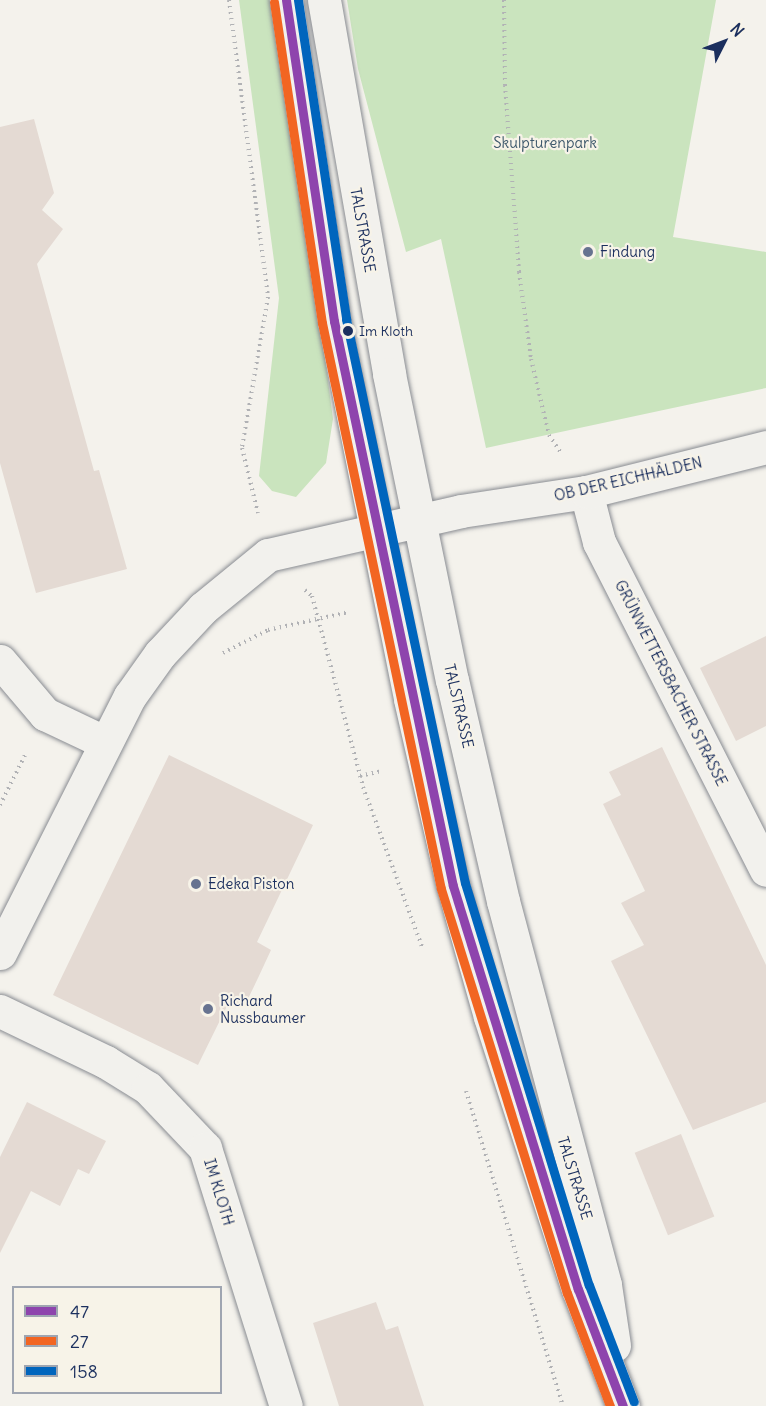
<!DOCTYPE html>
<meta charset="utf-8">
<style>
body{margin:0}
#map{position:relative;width:766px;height:1406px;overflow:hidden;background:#f4f2ec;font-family:Delius,sans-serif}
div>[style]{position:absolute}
.green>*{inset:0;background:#cae4be}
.building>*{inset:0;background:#e4dad3;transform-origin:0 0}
.path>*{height:4px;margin-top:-2px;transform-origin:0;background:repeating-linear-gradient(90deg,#b1b2b5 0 1.5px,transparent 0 6px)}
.roads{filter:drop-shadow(0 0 2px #898c92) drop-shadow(0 0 2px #898c92)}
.minor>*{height:33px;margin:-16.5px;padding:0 16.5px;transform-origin:16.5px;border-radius:16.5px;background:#f2f1ed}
.secondary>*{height:33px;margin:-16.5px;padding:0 16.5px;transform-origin:16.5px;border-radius:16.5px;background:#f2f1ed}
.bus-1>*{height:9px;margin:-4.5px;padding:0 4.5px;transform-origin:4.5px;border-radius:4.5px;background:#8e44ad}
.bus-2>*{height:9px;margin:-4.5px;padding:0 4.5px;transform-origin:4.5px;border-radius:4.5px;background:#f26522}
.bus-3>*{height:9px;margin:-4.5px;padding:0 4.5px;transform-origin:4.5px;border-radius:4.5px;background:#0065bd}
.dots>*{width:16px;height:16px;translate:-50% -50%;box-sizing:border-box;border:3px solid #f7f3e8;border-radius:50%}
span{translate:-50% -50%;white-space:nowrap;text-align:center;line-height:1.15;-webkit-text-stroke:4.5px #f7f3e8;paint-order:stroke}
.bus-label{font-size:14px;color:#1b2f5e}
.left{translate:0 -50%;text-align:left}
.park-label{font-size:15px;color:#3e596c}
.street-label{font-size:15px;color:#1b2f5e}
.poi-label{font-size:15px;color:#1b2f5e}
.legend{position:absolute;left:12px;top:1286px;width:210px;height:108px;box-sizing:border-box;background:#f7f3e8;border:2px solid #9fa5b1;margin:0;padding:8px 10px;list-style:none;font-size:18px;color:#1b2f5e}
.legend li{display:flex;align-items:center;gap:12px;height:30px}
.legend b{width:30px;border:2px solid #9fa5b1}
.north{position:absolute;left:694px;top:12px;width:60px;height:60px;-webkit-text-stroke:4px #f7f3e8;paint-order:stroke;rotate:48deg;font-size:16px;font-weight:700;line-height:24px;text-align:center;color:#1b2f5e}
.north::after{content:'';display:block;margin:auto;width:21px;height:27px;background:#1b2f5e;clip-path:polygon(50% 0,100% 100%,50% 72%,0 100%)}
</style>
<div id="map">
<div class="green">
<i style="clip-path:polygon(239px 0,278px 0,333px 419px,326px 463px,296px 497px,272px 491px,259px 476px,279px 298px)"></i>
<i style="clip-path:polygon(347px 0,716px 0,673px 237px,766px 252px,766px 388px,486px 448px,441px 239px,406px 252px,358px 69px)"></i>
</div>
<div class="building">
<i style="clip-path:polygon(34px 119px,54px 193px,42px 210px,63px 229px,37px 264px,94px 471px,99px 470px,127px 569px,36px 593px,0 463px,0 127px)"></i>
<i style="clip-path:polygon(766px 636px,766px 726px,736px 741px,700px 668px)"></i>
<i style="clip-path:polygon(662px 747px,766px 965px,766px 1102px,693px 1130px,611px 961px,644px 945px,621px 903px,645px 891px,603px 804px,621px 795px,609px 772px)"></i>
<i style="clip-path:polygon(169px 755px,313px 825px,257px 942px,271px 950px,258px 978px,244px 1007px,230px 1000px,198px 1065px,53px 995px)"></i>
<i style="clip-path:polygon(27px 1102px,106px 1141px,89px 1174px,78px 1169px,60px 1206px,31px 1191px,0 1253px,0 1157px)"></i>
<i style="left:681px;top:1134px;width:89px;height:50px;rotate:68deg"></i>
<i style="clip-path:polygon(376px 1302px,386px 1330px,398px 1326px,424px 1406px,339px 1406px,313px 1323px)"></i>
</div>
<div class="path">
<i style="left:229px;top:0;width:300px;rotate:82.5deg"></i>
<i style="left:268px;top:297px;width:153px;rotate:99.8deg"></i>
<i style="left:242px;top:448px;width:67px;rotate:76.2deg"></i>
<i style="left:504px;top:0;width:85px;rotate:89.3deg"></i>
<i style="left:505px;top:85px;width:188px;rotate:85.7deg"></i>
<i style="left:519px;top:272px;width:88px;rotate:82.1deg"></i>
<i style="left:531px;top:359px;width:78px;rotate:76.7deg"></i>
<i style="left:549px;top:435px;width:23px;rotate:56deg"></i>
<i style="left:305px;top:590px;width:9px;rotate:41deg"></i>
<i style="left:312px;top:596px;width:198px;rotate:75deg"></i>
<i style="left:363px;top:787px;width:173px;rotate:69.7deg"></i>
<i style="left:223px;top:653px;width:51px;rotate:-27.1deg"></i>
<i style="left:268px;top:630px;width:83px;rotate:-12.5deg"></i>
<i style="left:360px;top:776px;width:23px;rotate:-13deg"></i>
<i style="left:0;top:805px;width:58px;rotate:-63.4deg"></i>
<i style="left:466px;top:1091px;width:330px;rotate:72.9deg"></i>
</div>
<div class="roads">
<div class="minor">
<i style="left:586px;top:492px;width:52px;rotate:75.4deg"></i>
<i style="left:599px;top:542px;width:368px;rotate:63deg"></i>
<i style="left:0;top:661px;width:70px;rotate:49.7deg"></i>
<i style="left:45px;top:714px;width:65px;rotate:25.4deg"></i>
<i style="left:0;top:953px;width:288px;rotate:-63.2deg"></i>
<i style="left:130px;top:696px;width:52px;rotate:-54.5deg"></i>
<i style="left:160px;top:654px;width:63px;rotate:-46.9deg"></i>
<i style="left:203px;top:608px;width:84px;rotate:-39.2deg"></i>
<i style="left:268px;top:555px;width:198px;rotate:-12.8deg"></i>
<i style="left:461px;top:511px;width:126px;rotate:-8.6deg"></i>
<i style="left:586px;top:492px;width:186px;rotate:-14deg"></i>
<i style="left:0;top:1011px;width:118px;rotate:25.7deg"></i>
<i style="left:106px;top:1062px;width:49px;rotate:31.8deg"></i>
<i style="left:148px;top:1088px;width:83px;rotate:46.5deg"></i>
<i style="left:205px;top:1148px;width:270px;rotate:72.6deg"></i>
</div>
<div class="secondary">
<i style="left:286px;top:0;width:325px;rotate:81.5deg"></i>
<i style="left:334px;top:321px;width:386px;rotate:78.6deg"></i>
<i style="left:410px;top:699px;width:192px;rotate:77.1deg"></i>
<i style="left:453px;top:886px;width:136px;rotate:74.2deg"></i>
<i style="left:490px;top:1017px;width:286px;rotate:72.1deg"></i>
<i style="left:578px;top:1289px;width:125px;rotate:69deg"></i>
<i style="left:324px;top:0;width:380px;rotate:80.1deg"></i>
<i style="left:389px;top:374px;width:312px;rotate:78.4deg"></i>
<i style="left:452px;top:680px;width:227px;rotate:77deg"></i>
<i style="left:503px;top:901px;width:397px;rotate:75.1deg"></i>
<i style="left:605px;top:1285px;width:61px;rotate:81.5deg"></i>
</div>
</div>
<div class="bus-1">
<i style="left:286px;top:0;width:325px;rotate:81.5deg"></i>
<i style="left:334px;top:321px;width:577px;rotate:78.11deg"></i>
<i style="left:453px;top:886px;width:422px;rotate:72.8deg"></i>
<i style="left:578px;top:1289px;width:125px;rotate:69deg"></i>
</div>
<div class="bus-2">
<i style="left:274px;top:2px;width:325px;rotate:81.5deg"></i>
<i style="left:322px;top:323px;width:578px;rotate:78.13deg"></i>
<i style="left:441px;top:889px;width:423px;rotate:72.7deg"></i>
<i style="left:567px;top:1293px;width:121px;rotate:69.2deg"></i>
</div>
<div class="bus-3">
<i style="left:298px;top:0;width:323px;rotate:81.4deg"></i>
<i style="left:346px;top:319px;width:576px;rotate:78.09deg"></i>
<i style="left:465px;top:883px;width:421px;rotate:72.9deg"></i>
<i style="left:589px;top:1285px;width:125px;rotate:69deg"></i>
</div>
<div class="dots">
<i style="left:588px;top:252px;background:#677390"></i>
<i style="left:348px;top:331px;background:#1b2f5e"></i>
<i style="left:196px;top:884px;background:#677390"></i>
<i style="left:208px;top:1009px;background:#677390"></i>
</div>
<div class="bus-label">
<span class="left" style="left:359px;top:331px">Im Kloth</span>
</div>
<div class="park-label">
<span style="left:545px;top:143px">Skulpturenpark</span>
</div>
<div class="street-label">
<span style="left:363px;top:230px;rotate:80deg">TALSTRASSE</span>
<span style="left:628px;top:479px;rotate:-13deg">OB DER EICHHÄLDEN</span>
<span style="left:671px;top:683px;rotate:63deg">GRÜNWETTERSBACHER STRASSE</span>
<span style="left:459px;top:706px;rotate:77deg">TALSTRASSE</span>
<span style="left:575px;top:1178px;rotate:73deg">TALSTRASSE</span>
<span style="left:219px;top:1192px;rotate:73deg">IM KLOTH</span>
</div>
<div class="poi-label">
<span class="left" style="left:600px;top:252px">Findung</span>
<span class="left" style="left:208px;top:884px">Edeka Piston</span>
<span class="left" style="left:220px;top:1009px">Richard<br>Nussbaumer</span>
</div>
<ul class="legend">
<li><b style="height:8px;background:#8e44ad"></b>47</li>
<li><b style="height:8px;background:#f26522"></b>27</li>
<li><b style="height:8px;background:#0065bd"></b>158</li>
</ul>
<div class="north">N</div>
</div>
